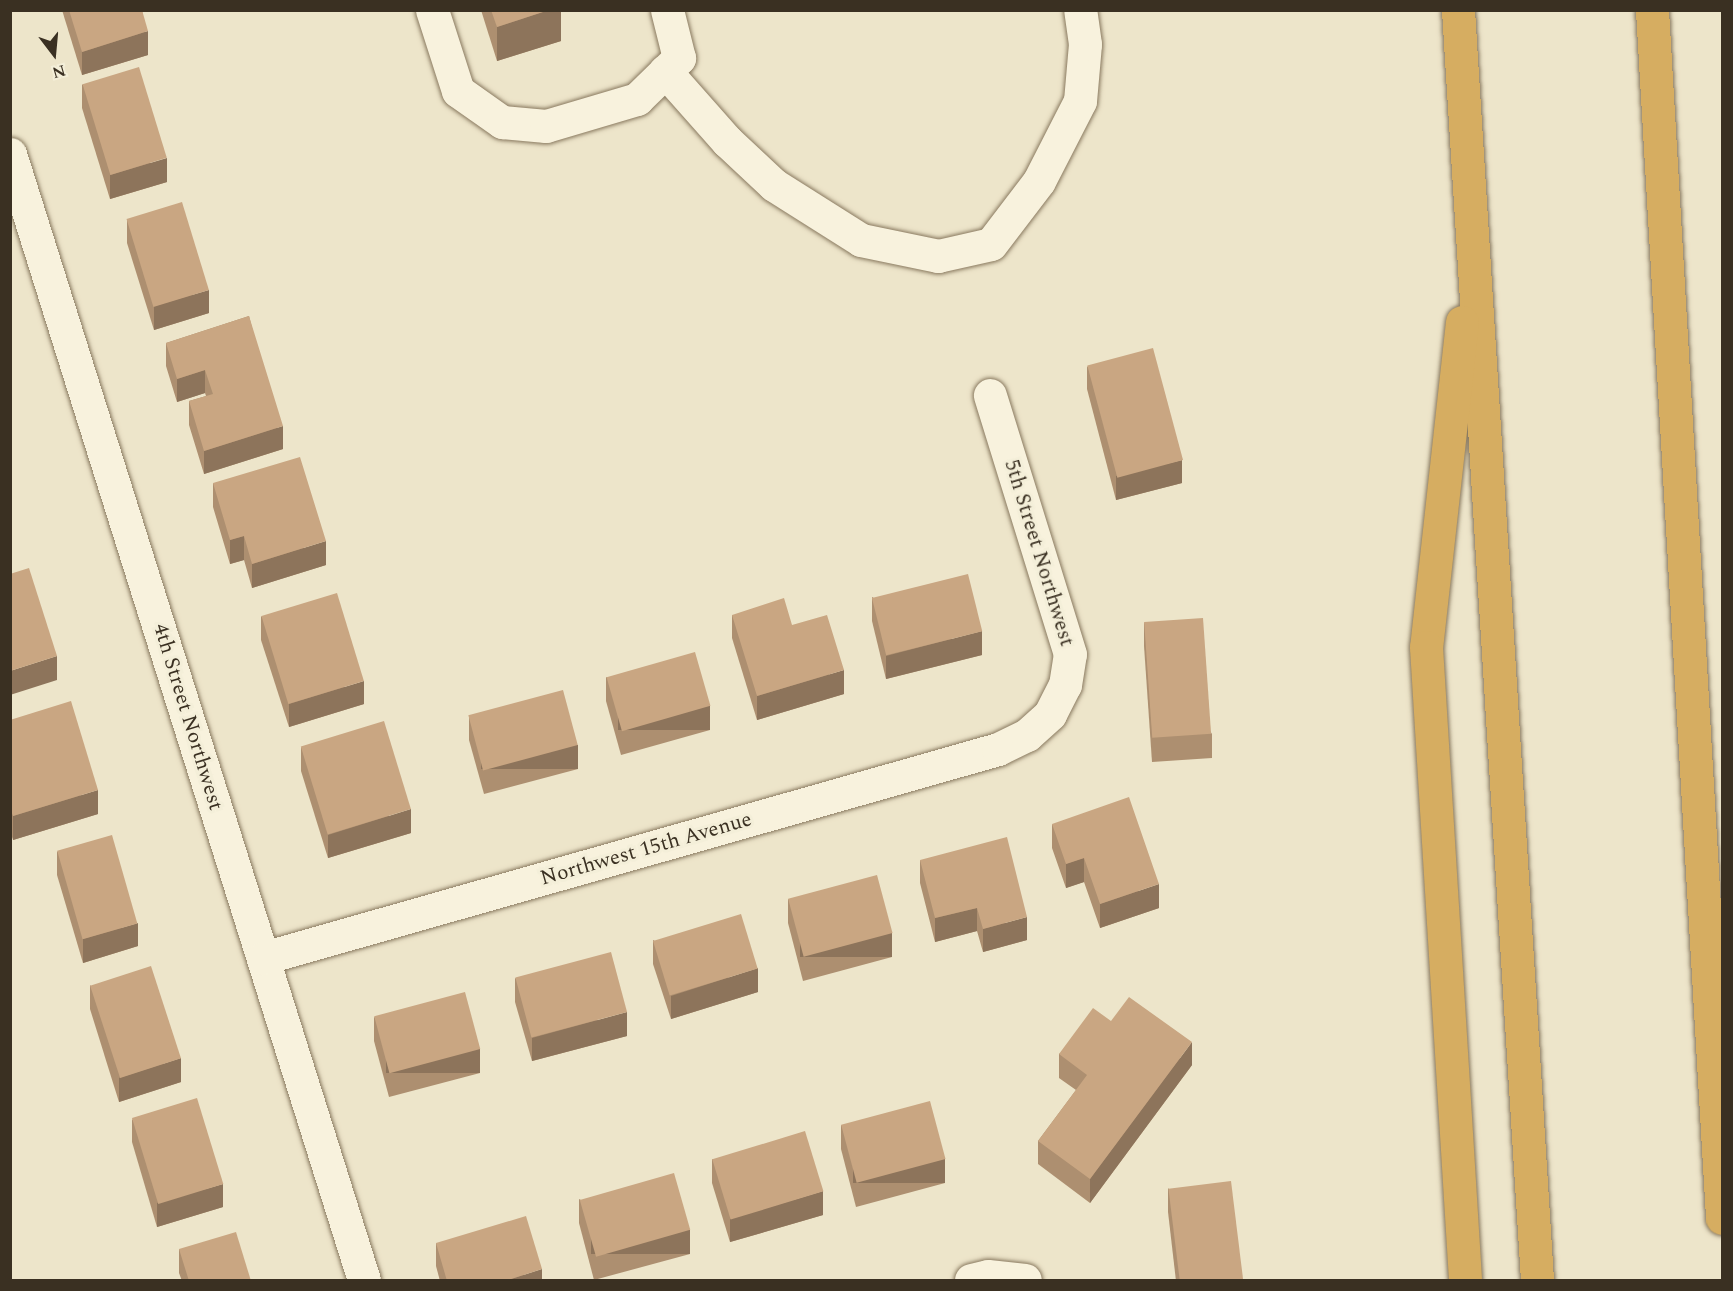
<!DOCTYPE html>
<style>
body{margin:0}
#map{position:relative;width:1733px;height:1291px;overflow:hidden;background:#ede5ca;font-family:Spectral,serif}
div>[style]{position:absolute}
.roads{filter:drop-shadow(0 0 2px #89795f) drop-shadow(0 0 2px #89795f)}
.minor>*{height:33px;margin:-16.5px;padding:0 16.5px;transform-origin:16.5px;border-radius:16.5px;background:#f8f2dd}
.highway>*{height:33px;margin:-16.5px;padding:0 16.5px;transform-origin:16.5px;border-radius:16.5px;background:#d6ad61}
.wall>*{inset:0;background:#ad8f70}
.shaded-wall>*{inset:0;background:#8d745b;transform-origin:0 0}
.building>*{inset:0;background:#c9a682;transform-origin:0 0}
span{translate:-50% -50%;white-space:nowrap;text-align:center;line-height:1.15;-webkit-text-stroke:6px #f4efd9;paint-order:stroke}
.street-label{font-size:21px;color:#3a3022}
.frame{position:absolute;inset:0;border:12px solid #3a3022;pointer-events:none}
.north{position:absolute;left:24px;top:24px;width:60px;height:60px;-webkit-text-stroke:4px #f4efd9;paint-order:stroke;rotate:164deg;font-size:16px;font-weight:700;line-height:24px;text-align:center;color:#3a3022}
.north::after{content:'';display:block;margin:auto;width:21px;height:27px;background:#3a3022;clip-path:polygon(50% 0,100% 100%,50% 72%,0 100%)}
</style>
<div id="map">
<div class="roads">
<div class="minor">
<i style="left:432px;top:10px;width:85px;rotate:72.2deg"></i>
<i style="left:458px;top:91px;width:54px;rotate:35.2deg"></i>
<i style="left:502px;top:122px;width:44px;rotate:5.2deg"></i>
<i style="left:546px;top:126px;width:95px;rotate:-16.5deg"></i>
<i style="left:637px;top:99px;width:59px;rotate:-44.3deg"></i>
<i style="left:679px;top:58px;width:49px;rotate:-104deg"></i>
<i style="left:665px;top:71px;width:94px;rotate:48.5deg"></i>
<i style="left:727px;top:141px;width:64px;rotate:43.1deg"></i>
<i style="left:774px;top:185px;width:103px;rotate:32.3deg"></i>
<i style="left:861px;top:240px;width:79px;rotate:11.7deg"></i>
<i style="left:938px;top:256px;width:54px;rotate:-12.8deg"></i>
<i style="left:991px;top:244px;width:79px;rotate:-52.7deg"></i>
<i style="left:1039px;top:181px;width:90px;rotate:-62.9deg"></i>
<i style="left:1080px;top:101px;width:57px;rotate:-85deg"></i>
<i style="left:1085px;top:44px;width:34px;rotate:-98deg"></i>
<i style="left:10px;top:154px;width:1180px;rotate:72.55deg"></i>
<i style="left:263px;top:958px;width:764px;rotate:-15.87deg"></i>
<i style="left:998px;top:749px;width:32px;rotate:-26deg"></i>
<i style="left:1027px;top:735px;width:31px;rotate:-42deg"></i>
<i style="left:1050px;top:714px;width:33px;rotate:-63deg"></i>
<i style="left:1065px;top:685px;width:31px;rotate:-81deg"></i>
<i style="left:1070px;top:654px;width:271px;rotate:-107.2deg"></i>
<i style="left:971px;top:1280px;width:17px;rotate:-13deg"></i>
<i style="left:988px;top:1276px;width:37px;rotate:6deg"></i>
</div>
<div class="highway">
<i style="left:1458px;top:10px;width:1272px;rotate:86.44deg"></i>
<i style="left:1652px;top:10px;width:1210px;rotate:86.68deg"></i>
<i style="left:1462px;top:322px;width:327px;rotate:96.3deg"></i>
<i style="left:1426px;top:647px;width:634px;rotate:86.47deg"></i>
</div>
</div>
<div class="wall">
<i style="clip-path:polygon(62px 10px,142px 10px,148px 55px,82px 75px)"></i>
<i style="clip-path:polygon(481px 10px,561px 10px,561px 41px,497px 61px)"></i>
<i style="clip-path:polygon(82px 84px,167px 182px,110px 199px,82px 108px)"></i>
<i style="clip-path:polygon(127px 219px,209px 313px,154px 330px,127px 243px)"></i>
<i style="clip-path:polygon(249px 316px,283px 449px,204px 474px,189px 425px,189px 401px,206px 396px,205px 393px,177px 402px,166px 366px,166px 343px)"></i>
<i style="clip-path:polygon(1087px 366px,1182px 483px,1116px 500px,1087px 389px)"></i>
<i style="clip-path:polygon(213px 483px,326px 565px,252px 588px,244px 560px,230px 564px,213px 507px)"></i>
<i style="clip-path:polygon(872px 597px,982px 655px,886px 679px,872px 621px)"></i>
<i style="clip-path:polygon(732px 615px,792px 625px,844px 694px,757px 720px,732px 638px)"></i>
<i style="clip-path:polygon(261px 616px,364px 704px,289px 727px,261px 640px)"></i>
<i style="clip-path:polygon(1144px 622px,1212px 734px,1212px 758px,1152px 762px,1144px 646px)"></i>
<i style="clip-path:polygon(606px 677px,710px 730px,621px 755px,606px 701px)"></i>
<i style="clip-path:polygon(469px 717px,578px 769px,484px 794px,469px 740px)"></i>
<i style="clip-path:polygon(10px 720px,98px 814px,13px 840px,10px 831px)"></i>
<i style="clip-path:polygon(301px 747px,411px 833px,328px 858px,301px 771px)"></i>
<i style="clip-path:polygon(1052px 824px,1159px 908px,1100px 928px,1084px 882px,1066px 888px,1052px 848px)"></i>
<i style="clip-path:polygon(57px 851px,138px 946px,83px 963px,57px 875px)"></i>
<i style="clip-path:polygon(920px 860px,1027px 940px,983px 952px,977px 931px,935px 942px,920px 883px)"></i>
<i style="clip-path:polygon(788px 899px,892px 957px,803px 981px,788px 923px)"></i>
<i style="clip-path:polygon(653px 940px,758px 992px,671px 1019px,653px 964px)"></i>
<i style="clip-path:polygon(515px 978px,627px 1036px,532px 1061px,515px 1002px)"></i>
<i style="clip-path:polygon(90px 985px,181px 1082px,119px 1102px,90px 1009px)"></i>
<i style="clip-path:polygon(374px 1017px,480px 1073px,389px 1097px,374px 1041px)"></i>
<i style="clip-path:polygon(1111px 1021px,1192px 1065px,1090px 1203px,1038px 1164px,1038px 1141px,1076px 1090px,1059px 1078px,1059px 1054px)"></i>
<i style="clip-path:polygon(132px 1119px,223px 1207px,157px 1227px,132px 1142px)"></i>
<i style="clip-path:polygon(841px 1125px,945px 1183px,856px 1207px,841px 1149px)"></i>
<i style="clip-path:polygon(712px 1159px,823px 1215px,730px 1242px,712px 1183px)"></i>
<i style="clip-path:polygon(1168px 1188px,1243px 1281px,1176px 1281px,1168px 1212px)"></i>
<i style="clip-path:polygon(579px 1199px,690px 1254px,594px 1280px,579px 1223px)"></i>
<i style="clip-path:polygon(436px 1243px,542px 1281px,440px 1281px,436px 1266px)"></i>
<i style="clip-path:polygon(179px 1249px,251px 1281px,182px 1281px,179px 1273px)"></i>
</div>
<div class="shaded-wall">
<i style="clip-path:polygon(549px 10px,561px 10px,561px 41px,497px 61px,497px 27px)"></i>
<i style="clip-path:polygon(148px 31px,148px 55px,82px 75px,82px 52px)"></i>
<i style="clip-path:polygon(167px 158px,167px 182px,110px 199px,110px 175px)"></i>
<i style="clip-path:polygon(209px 290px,209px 313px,154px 330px,154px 306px)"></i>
<i style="clip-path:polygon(205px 370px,205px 393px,177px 402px,177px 379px)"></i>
<i style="clip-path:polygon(283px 426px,283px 449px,204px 474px,204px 451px)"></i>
<i style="clip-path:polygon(1182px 460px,1182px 483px,1116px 500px,1116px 476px)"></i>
<i style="clip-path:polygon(244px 536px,244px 560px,230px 564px,230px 540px)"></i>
<i style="clip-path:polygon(326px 541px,326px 565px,252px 588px,252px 564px)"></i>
<i style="clip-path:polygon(982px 631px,982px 655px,886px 679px,886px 656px)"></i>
<i style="clip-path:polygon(57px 656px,57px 680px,10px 695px,10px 671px)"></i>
<i style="clip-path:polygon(844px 670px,844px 694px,757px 720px,757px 696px)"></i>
<i style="clip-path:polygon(364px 681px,364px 704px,289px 727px,289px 704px)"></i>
<i style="left:710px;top:706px;width:24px;height:92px;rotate:90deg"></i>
<i style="left:578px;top:745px;width:24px;height:97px;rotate:90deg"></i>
<i style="clip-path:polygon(98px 790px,98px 814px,13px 840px,13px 816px)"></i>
<i style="clip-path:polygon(411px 809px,411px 833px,328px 858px,328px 835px)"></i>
<i style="clip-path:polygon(1084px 858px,1084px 882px,1066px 888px,1066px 864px)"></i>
<i style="clip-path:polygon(1159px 884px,1159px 908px,1100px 928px,1100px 904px)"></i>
<i style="clip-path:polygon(977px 908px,977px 931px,935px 942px,935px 918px)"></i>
<i style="clip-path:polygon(1027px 917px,1027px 940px,983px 952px,983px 929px)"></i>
<i style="clip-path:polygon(138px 923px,138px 946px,83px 963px,83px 939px)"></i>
<i style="left:892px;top:933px;width:24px;height:92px;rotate:90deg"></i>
<i style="clip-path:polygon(758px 968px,758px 992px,671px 1019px,671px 996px)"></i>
<i style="clip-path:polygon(627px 1012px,627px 1036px,532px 1061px,532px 1038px)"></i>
<i style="clip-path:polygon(1192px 1042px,1192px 1065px,1090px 1203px,1090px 1179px)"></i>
<i style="left:480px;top:1049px;width:24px;height:94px;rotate:90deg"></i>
<i style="clip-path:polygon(181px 1058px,181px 1082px,119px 1102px,119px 1078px)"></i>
<i style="left:945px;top:1159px;width:24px;height:92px;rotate:90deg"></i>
<i style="clip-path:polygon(223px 1184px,223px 1207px,157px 1227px,157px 1203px)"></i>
<i style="clip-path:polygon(823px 1191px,823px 1215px,730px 1242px,730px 1219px)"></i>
<i style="left:690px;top:1230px;width:24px;height:99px;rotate:90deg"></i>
<i style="clip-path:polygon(542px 1269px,542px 1281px,505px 1281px)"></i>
</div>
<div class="building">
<i style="clip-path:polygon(69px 10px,142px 10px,148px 31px,82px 52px)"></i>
<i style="clip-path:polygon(491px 10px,549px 10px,497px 27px)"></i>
<i style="left:139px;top:67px;width:95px;height:59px;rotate:73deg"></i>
<i style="left:182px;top:202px;width:92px;height:58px;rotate:73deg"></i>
<i style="clip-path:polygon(249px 316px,283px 426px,204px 451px,189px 401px,213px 394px,205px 370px,177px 379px,166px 343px)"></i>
<i style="left:1153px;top:348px;width:116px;height:68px;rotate:75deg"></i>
<i style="clip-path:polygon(300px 457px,326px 541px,252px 564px,244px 536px,230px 540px,213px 483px)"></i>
<i style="clip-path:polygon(29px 568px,57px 656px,10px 671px,10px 574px)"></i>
<i style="left:968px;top:574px;width:59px;height:99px;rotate:76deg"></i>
<i style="left:337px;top:593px;width:92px;height:79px;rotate:73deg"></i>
<i style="clip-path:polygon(784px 598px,792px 625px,827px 615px,844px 670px,757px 696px,732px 615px)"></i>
<i style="left:1203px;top:618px;width:116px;height:59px;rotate:86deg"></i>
<i style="left:695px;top:652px;width:56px;height:92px;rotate:74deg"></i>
<i style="left:563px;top:690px;width:57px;height:98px;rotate:75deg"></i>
<i style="clip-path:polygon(71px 701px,98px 790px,13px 816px,10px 808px,10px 720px)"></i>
<i style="left:384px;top:721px;width:92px;height:87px;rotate:73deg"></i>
<i style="clip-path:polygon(1129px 797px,1159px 884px,1100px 904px,1084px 858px,1066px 864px,1052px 824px)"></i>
<i style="left:112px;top:835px;width:92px;height:57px;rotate:74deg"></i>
<i style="clip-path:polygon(1007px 837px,1027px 917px,983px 929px,977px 908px,935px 918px,920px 860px)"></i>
<i style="left:877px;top:875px;width:60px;height:92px;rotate:75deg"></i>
<i style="left:741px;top:914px;width:57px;height:92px;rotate:73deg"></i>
<i style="left:611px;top:952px;width:62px;height:99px;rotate:75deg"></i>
<i style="left:151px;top:966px;width:97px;height:64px;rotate:72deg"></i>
<i style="left:465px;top:992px;width:59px;height:94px;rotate:75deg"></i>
<i style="clip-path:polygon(1129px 997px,1192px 1042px,1090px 1179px,1038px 1141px,1087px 1075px,1059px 1054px,1093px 1008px,1111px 1021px)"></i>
<i style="left:197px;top:1098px;width:90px;height:68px;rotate:73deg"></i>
<i style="left:930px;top:1101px;width:60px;height:92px;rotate:75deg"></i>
<i style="left:805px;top:1131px;width:63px;height:97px;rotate:73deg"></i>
<i style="left:674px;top:1173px;width:59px;height:98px;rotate:74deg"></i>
<i style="left:1231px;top:1181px;width:101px;height:63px;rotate:83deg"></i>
<i style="clip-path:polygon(526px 1216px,542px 1269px,505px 1281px,447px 1281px,436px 1243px)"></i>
<i style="clip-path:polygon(236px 1232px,251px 1281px,189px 1281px,179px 1249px)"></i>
</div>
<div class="street-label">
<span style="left:1039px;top:553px;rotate:73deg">5th Street Northwest</span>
<span style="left:188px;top:717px;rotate:73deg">4th Street Northwest</span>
<span style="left:646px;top:849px;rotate:-16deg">Northwest 15th Avenue</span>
</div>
<div class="frame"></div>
<div class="north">N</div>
</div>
